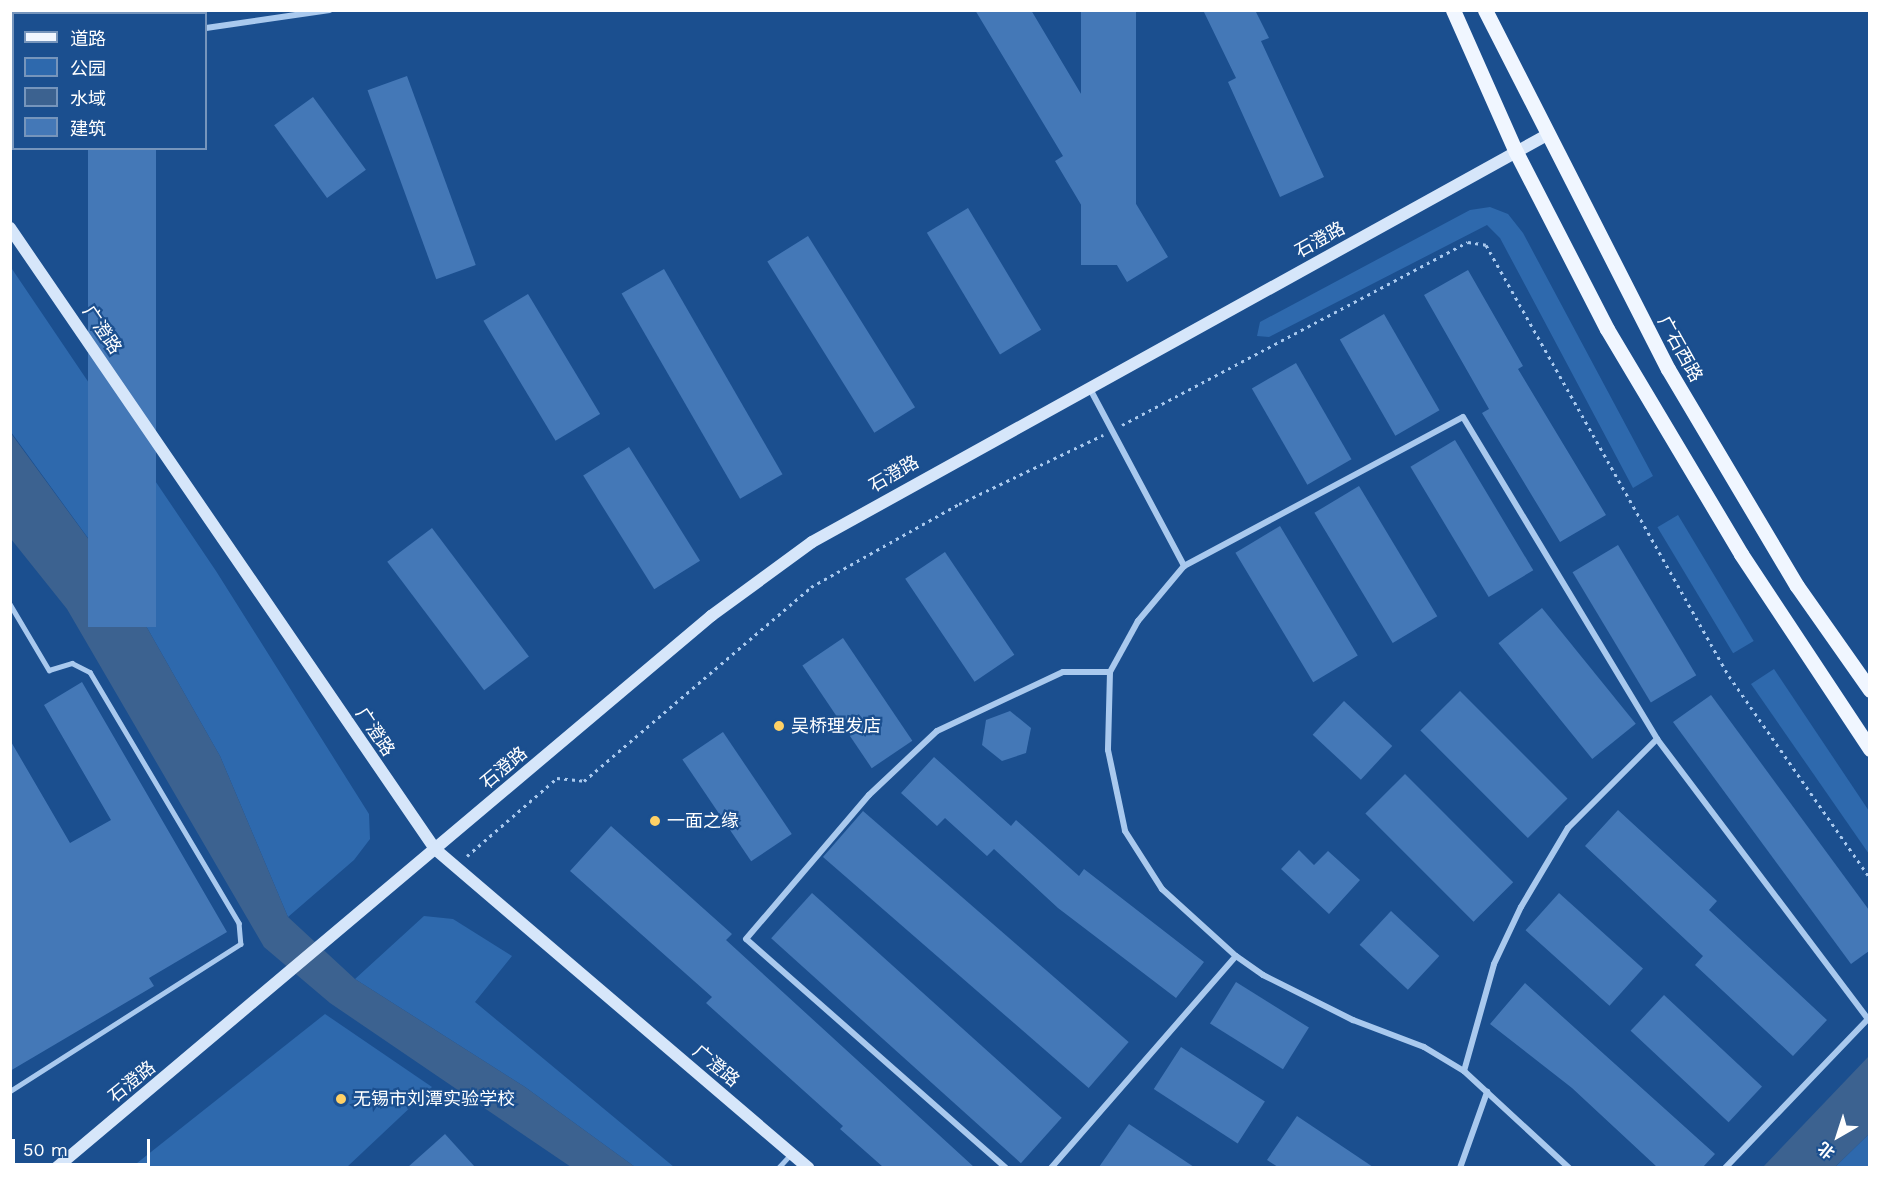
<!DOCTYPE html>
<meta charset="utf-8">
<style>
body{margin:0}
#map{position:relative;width:1880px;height:1178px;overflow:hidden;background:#1b4f8f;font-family:"Work Sans","Noto Sans SC",sans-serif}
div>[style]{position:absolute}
.green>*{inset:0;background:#2e69ad;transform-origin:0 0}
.water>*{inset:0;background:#3c6290}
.building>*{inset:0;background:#4478b7;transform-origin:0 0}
.path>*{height:3px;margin-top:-1.5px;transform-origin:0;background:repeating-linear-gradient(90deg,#a9c9ee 0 3px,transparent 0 7.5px)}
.lane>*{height:4.5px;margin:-2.25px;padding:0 2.25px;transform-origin:2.25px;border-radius:2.25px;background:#a9c9ee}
.street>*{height:6px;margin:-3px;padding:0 3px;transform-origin:3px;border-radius:3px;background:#a9c9ee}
.secondary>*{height:12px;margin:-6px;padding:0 6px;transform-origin:6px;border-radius:6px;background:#d6e6fa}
.primary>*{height:15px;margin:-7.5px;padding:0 7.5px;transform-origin:7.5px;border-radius:7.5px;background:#f0f6ff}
.dots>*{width:16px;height:16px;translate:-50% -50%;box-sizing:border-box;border:3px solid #1b4f8f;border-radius:50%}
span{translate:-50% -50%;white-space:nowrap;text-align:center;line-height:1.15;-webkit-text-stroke:4.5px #1b4f8f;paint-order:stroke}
.street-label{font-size:18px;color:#fff}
.poi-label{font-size:18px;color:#fff}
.left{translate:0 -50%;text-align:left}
.frame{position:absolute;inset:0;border:12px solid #fff;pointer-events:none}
.legend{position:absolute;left:12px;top:12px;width:195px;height:138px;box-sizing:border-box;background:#1b4f8f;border:2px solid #7695bc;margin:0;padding:8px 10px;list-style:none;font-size:18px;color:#fff}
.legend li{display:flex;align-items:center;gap:12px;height:30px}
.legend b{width:30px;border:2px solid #7695bc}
.north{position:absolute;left:1808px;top:1106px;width:60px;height:60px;-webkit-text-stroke:4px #1b4f8f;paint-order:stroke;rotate:219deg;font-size:16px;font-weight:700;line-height:24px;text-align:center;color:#fff}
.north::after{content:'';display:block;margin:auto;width:21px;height:27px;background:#fff;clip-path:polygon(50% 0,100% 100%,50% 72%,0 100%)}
.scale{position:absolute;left:12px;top:1139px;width:138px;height:27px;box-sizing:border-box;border:3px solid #fff;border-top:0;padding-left:8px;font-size:18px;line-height:21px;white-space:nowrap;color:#fff;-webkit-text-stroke:4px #1b4f8f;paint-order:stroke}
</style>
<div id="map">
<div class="green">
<i style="clip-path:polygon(1490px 207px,1508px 214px,1523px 233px,1653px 476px,1633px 488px,1500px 238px,1487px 225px,1269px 337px,1257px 336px,1260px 322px,1470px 210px)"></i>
<i style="clip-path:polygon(10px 266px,216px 571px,369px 814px,370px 839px,354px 860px,288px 917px,220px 756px,125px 589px,11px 432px)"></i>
<i style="left:1678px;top:515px;width:147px;height:24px;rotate:59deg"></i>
<i style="clip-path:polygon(1774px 669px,1869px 811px,1869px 854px,1751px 684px)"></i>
<i style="clip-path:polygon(424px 916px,453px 919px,512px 956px,475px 1002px,674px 1167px,635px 1167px,525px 1087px,355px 979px)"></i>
<i style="clip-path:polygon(325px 1014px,432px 1087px,347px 1167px,132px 1167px)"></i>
<i style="clip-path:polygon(1869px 1134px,1869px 1167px,1835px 1167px)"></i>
</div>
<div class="water">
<i style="clip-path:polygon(10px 432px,125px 589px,220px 756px,288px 917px,355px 979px,525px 1087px,635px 1167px,571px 1167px,330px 1003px,264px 947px,67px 609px,11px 539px)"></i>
<i style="clip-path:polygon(1869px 1056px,1869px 1134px,1835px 1167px,1763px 1167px)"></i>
</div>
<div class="building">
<i style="clip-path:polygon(975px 10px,1031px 10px,1090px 109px,1082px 114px,1168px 257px,1127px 282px,1055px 161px,1063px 156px)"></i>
<i style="left:1081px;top:10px;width:55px;height:255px"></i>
<i style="clip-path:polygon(1203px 10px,1255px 10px,1269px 38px,1261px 41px,1324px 177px,1280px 197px,1228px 82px,1236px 78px)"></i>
<i style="left:407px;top:76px;width:201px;height:42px;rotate:70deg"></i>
<i style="left:313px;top:97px;width:90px;height:48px;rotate:54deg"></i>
<i style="left:88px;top:148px;width:68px;height:479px"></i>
<i style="left:968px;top:208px;width:142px;height:48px;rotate:59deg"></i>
<i style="left:808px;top:236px;width:202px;height:48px;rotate:58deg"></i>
<i style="left:664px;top:269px;width:237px;height:49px;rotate:60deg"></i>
<i style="clip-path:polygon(1468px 270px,1523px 366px,1518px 369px,1606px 515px,1560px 542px,1482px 413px,1489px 409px,1424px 295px)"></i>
<i style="left:528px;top:294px;width:140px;height:52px;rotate:59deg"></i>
<i style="left:1384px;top:314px;width:111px;height:51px;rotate:60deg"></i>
<i style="left:1296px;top:363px;width:111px;height:51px;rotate:60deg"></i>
<i style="left:1455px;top:440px;width:152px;height:52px;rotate:59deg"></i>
<i style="left:629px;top:447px;width:134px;height:54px;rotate:58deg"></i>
<i style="left:1359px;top:486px;width:152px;height:52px;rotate:59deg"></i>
<i style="left:1280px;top:526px;width:151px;height:52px;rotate:59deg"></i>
<i style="left:432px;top:528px;width:161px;height:56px;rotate:53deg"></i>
<i style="left:1618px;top:545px;width:152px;height:53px;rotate:59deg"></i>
<i style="left:945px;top:552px;width:124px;height:48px;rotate:56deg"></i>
<i style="left:1542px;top:608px;width:149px;height:56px;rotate:51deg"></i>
<i style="left:843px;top:638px;width:124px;height:49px;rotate:56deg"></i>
<i style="clip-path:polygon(82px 682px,227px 932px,149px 978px,154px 986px,10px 1071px,10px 740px,70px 843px,111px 820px,44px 705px)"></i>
<i style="left:1460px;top:691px;width:152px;height:56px;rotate:45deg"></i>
<i style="clip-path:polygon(1711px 695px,1869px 910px,1869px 951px,1851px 964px,1673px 722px)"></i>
<i style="left:1344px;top:701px;width:66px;height:46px;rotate:43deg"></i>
<i style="clip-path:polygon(1010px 711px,1031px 728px,1026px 753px,1002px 761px,982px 745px,986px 720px)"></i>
<i style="left:723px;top:732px;width:123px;height:49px;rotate:56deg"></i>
<i style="clip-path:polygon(934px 757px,1011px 826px,1016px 820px,1079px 876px,1084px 869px,1204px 962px,1176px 998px,1058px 908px,994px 849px,987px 856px,945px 818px,937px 826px,901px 793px)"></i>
<i style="left:1405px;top:774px;width:153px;height:56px;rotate:45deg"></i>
<i style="clip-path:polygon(1618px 810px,1717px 901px,1709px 910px,1827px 1020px,1793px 1056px,1695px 965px,1703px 956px,1585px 846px)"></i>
<i style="left:863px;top:811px;width:352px;height:61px;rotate:41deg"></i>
<i style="clip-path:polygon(611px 826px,732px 934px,726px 940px,974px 1167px,883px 1167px,840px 1129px,843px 1126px,706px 1003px,712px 997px,570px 871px)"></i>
<i style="clip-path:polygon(1299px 850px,1314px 865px,1328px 851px,1360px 880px,1329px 914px,1281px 869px)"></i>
<i style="left:812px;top:893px;width:336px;height:61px;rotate:42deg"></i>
<i style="left:1559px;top:893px;width:113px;height:50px;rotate:42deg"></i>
<i style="left:1391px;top:911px;width:66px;height:46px;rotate:43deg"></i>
<i style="left:1236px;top:982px;width:86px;height:49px;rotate:32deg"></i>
<i style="clip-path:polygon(1525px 983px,1715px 1154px,1703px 1167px,1657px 1167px,1572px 1088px,1490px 1024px)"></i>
<i style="left:1664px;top:995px;width:134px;height:49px;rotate:43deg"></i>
<i style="left:1181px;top:1047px;width:100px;height:50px;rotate:33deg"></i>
<i style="clip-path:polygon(1297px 1116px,1373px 1167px,1278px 1167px,1267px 1160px)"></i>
<i style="clip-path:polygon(1129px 1124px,1194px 1167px,1099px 1167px)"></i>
<i style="clip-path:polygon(445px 1134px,475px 1167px,408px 1167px)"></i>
</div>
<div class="path">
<i style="left:1122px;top:425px;width:391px;rotate:-27.9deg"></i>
<i style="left:1468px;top:242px;width:18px;rotate:9deg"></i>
<i style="left:1486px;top:245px;width:495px;rotate:60.6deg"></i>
<i style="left:1729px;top:676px;width:246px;rotate:55.1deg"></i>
<i style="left:467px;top:856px;width:119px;rotate:-40.9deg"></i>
<i style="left:557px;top:778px;width:27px;rotate:6deg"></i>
<i style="left:584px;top:781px;width:299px;rotate:-40.5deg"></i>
<i style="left:811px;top:587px;width:170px;rotate:-29.3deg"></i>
<i style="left:959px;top:504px;width:160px;rotate:-25.6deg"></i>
</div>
<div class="lane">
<i style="left:10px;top:604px;width:77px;rotate:59.4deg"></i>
<i style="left:49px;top:670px;width:24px;rotate:-17deg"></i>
<i style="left:72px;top:663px;width:20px;rotate:27deg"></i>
<i style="left:90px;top:672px;width:292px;rotate:59.3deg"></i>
<i style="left:239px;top:923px;width:21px;rotate:85deg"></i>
<i style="left:241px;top:944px;width:274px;rotate:147.4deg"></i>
<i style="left:778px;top:1168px;width:18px;rotate:-47deg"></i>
</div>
<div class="street">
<i style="left:206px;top:28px;width:125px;rotate:-8.3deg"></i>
<i style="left:10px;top:67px;width:4px;rotate:-27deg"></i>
<i style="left:1089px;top:387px;width:203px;rotate:62deg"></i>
<i style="left:1184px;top:566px;width:72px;rotate:129.9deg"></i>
<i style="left:1138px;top:621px;width:58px;rotate:118.8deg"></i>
<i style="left:1110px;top:672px;width:78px;rotate:91.5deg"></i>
<i style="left:1108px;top:750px;width:83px;rotate:78.1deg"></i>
<i style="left:1125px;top:831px;width:69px;rotate:57.5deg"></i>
<i style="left:1162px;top:889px;width:100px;rotate:42.2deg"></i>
<i style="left:1236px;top:956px;width:33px;rotate:35deg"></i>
<i style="left:1263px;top:975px;width:101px;rotate:26.6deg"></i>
<i style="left:1353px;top:1020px;width:76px;rotate:20.8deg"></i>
<i style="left:1424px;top:1047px;width:47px;rotate:31deg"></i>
<i style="left:1464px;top:1071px;width:143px;rotate:42.7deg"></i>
<i style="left:1184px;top:566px;width:316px;rotate:-28.1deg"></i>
<i style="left:1463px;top:417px;width:376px;rotate:58.9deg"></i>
<i style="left:1464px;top:1071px;width:111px;rotate:-74.3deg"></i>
<i style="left:1494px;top:964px;width:63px;rotate:-64.7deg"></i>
<i style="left:1521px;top:907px;width:92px;rotate:-59.3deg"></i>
<i style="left:1568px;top:828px;width:126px;rotate:-45deg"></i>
<i style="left:1657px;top:739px;width:351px;rotate:53deg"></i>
<i style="left:1868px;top:1019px;width:207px;rotate:133.8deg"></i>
<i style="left:1006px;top:1168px;width:346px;rotate:-138.6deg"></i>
<i style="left:746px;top:939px;width:189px;rotate:-49.5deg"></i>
<i style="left:869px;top:795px;width:93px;rotate:-43.3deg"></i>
<i style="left:937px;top:731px;width:139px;rotate:-25.1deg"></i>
<i style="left:1063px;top:672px;width:47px"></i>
<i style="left:1051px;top:1168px;width:281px;rotate:-48.9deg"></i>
<i style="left:1460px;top:1168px;width:81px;rotate:-70.4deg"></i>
</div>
<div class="secondary">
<i style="left:10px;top:228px;width:753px;rotate:55.61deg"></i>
<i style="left:435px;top:849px;width:491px;rotate:40.5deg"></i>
<i style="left:56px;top:1168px;width:857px;rotate:-40.12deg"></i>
<i style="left:711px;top:616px;width:125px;rotate:-36.2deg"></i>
<i style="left:812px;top:542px;width:838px;rotate:-28.98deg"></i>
</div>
<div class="primary">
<i style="left:1453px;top:10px;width:155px;rotate:66.1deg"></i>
<i style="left:1516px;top:152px;width:199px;rotate:62.8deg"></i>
<i style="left:1607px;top:329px;width:262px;rotate:59.2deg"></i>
<i style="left:1741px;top:554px;width:234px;rotate:56.5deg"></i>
<i style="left:1485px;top:10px;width:403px;rotate:63deg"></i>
<i style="left:1668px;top:369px;width:252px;rotate:59.3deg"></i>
<i style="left:1797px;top:586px;width:127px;rotate:54.9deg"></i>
</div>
<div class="dots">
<i style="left:779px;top:726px;background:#ffd166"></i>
<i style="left:655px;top:821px;background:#ffd166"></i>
<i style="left:341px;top:1099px;background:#ffd166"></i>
</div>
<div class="street-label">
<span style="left:1320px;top:240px;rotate:-29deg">石澄路</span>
<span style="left:102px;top:330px;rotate:56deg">广澄路</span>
<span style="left:1680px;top:349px;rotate:61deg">广石西路</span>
<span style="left:894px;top:474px;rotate:-30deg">石澄路</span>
<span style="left:375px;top:732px;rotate:56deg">广澄路</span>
<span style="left:504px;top:768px;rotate:-40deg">石澄路</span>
<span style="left:716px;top:1066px;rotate:40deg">广澄路</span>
<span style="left:132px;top:1082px;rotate:-39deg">石澄路</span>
</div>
<div class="poi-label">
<span class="left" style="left:791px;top:726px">吴桥理发店</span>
<span class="left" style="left:667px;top:821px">一面之缘</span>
<span class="left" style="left:353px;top:1099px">无锡市刘潭实验学校</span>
</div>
<div class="frame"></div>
<ul class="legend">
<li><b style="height:8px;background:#f0f6ff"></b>道路</li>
<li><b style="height:16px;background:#2e69ad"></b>公园</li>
<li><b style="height:16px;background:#3c6290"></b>水域</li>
<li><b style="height:16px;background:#4478b7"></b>建筑</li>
</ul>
<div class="north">北</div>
<div class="scale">50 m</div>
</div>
